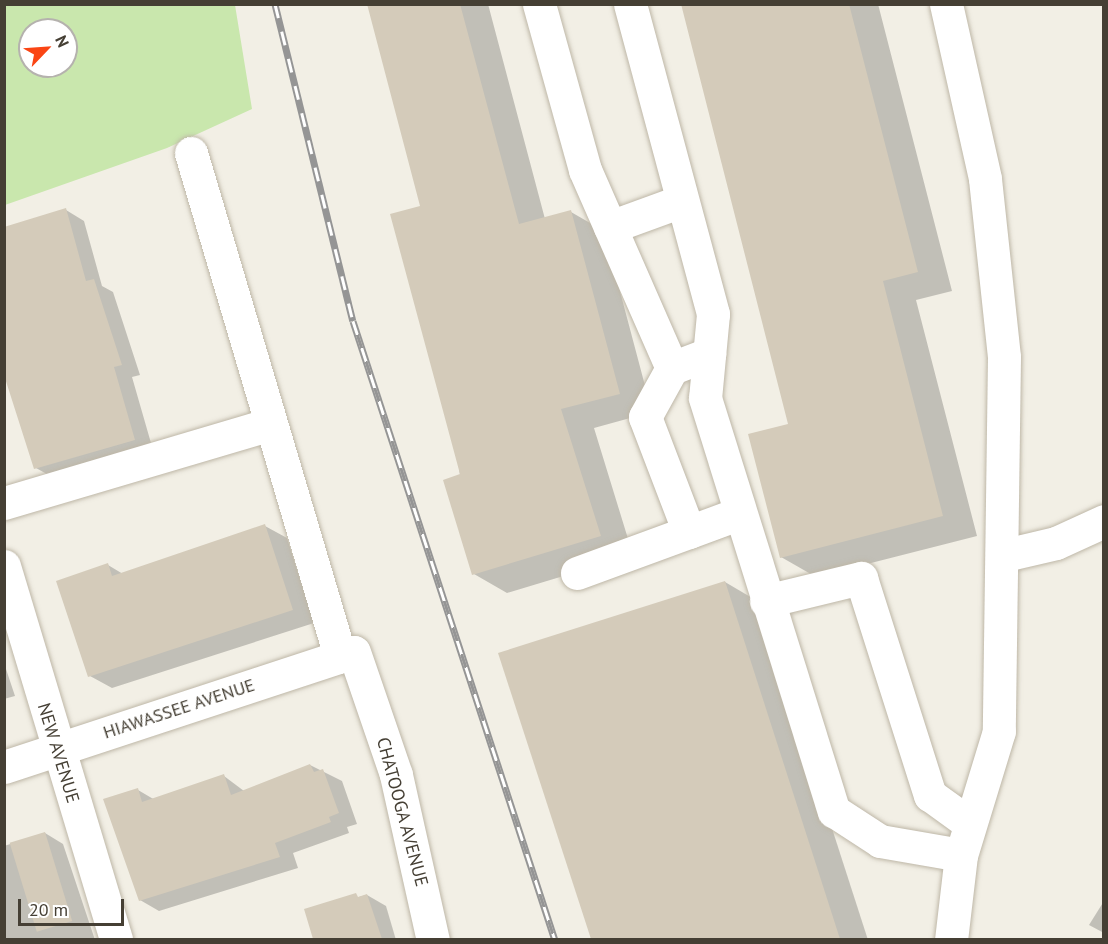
<!DOCTYPE html>
<style>
body{margin:0}
#map{position:relative;width:1108px;height:944px;overflow:hidden;background:#f2efe5;font-family:"PT Sans",sans-serif}
div>[style]{position:absolute}
.green>*{inset:0;background:#c9e7ad}
.shadow>*{inset:0;background:#0003}
.building>*{inset:0;background:#d4cbba;transform-origin:0 0}
.roads{filter:drop-shadow(0 0 2px #beb7a7) drop-shadow(0 0 2px #beb7a7)}
.minor>*{height:33px;margin:-16.5px;padding:0 16.5px;transform-origin:16.5px;border-radius:16.5px;background:#fff}
.rail>*{height:7px;margin-top:-3.5px;transform-origin:0;background:repeating-linear-gradient(90deg,#fff 0 14px,#959595 0 28px);box-sizing:border-box;border-block:2px solid #959595}
span{translate:-50% -50%;white-space:nowrap;text-align:center;line-height:1.15;-webkit-text-stroke:5px #fff;paint-order:stroke}
.street-label{font-size:18px;color:#453f34}
.frame{position:absolute;inset:0;border:6px solid #453f34;pointer-events:none}
.north{position:absolute;left:18px;top:18px;width:60px;height:60px;box-sizing:border-box;background:#fff;border:2px solid #b5b2ae;border-radius:50%;rotate:65deg;font-size:16px;font-weight:700;line-height:24px;text-align:center;color:#453f34}
.north::after{content:'';display:block;margin:auto;width:21px;height:27px;background:#fa4514;clip-path:polygon(50% 0,100% 100%,50% 72%,0 100%)}
.scale{position:absolute;left:18px;top:899px;width:106px;height:27px;box-sizing:border-box;border:3px solid #453f34;border-top:0;padding-left:8px;font-size:18px;line-height:21px;white-space:nowrap;color:#453f34;-webkit-text-stroke:4px #fff;paint-order:stroke}
</style>
<div id="map">
<div class="green">
<i style="clip-path:polygon(evenodd,4px 5px,235px 5px,252px 109px,167px 148px,5px 205px,4px 5px,30px 30px,66px 30px,66px 66px,30px 66px,30px 30px)"></i>
</div>
<div class="shadow">
<i style="clip-path:polygon(368px 4px,488px 4px,545px 219px,571px 212px,604px 231px,652px 412px,594px 428px,633px 555px,507px 593px,474px 574px,422px 207px)"></i>
<i style="clip-path:polygon(682px 4px,878px 4px,952px 291px,916px 300px,977px 536px,816px 577px,781px 557px,790px 425px)"></i>
<i style="clip-path:polygon(66px 210px,84px 221px,102px 286px,113px 292px,140px 375px,132px 377px,153px 450px,54px 478px,36px 468px)"></i>
<i style="clip-path:polygon(265px 526px,287px 538px,314px 623px,112px 688px,90px 676px,108px 565px,123px 574px)"></i>
<i style="clip-path:polygon(725px 582px,759px 602px,868px 940px,592px 940px,500px 654px)"></i>
<i style="clip-path:polygon(4px 663px,15px 696px,4px 699px)"></i>
<i style="clip-path:polygon(310px 765px,342px 781px,357px 824px,347px 827px,349px 833px,293px 853px,298px 868px,159px 911px,140px 900px,138px 790px,155px 800px,224px 776px,244px 791px)"></i>
<i style="clip-path:polygon(45px 833px,63px 844px,95px 940px,4px 940px,4px 846px)"></i>
<i style="clip-path:polygon(367px 895px,386px 906px,396px 940px,315px 940px,306px 910px)"></i>
<i style="clip-path:polygon(1104px 901px,1104px 933px,1089px 925px)"></i>
</div>
<div class="building">
<i style="clip-path:polygon(367px 4px,460px 4px,519px 224px,571px 210px,620px 394px,561px 409px,601px 536px,472px 575px,443px 480px,460px 474px,390px 214px,420px 206px)"></i>
<i style="clip-path:polygon(681px 4px,849px 4px,918px 272px,883px 281px,943px 516px,780px 558px,748px 434px,788px 424px)"></i>
<i style="clip-path:polygon(66px 208px,86px 281px,94px 279px,122px 365px,114px 367px,135px 440px,34px 469px,4px 375px,4px 227px)"></i>
<i style="clip-path:polygon(265px 524px,293px 610px,88px 677px,56px 581px,108px 563px,112px 576px)"></i>
<i style="clip-path:polygon(725px 581px,840px 939px,591px 939px,498px 653px)"></i>
<i style="clip-path:polygon(310px 764px,314px 772px,323px 769px,339px 813px,329px 817px,331px 822px,275px 843px,280px 857px,139px 901px,103px 799px,138px 788px,142px 802px,224px 774px,231px 795px)"></i>
<i style="left:45px;top:832px;width:93px;height:37px;rotate:73deg"></i>
<i style="clip-path:polygon(356px 893px,358px 897px,367px 894px,382px 939px,313px 939px,304px 909px)"></i>
</div>
<div class="roads">
<div class="minor">
<i style="left:539px;top:4px;width:172px;rotate:74.5deg"></i>
<i style="left:585px;top:170px;width:216px;rotate:66.3deg"></i>
<i style="left:672px;top:368px;width:40px;rotate:-21deg"></i>
<i style="left:630px;top:4px;width:321px;rotate:75deg"></i>
<i style="left:713px;top:314px;width:84px;rotate:95.4deg"></i>
<i style="left:705px;top:398px;width:433px;rotate:72.7deg"></i>
<i style="left:834px;top:811px;width:55px;rotate:33.1deg"></i>
<i style="left:880px;top:841px;width:82px;rotate:9.8deg"></i>
<i style="left:946px;top:4px;width:179px;rotate:77.4deg"></i>
<i style="left:985px;top:179px;width:179px;rotate:83.9deg"></i>
<i style="left:1004px;top:357px;width:374px;rotate:90.8deg"></i>
<i style="left:999px;top:731px;width:130px;rotate:107deg"></i>
<i style="left:961px;top:855px;width:86px;rotate:96.7deg"></i>
<i style="left:191px;top:153px;width:525px;rotate:73.5deg"></i>
<i style="left:610px;top:227px;width:76px;rotate:-20.1deg"></i>
<i style="left:672px;top:368px;width:56px;rotate:118.9deg"></i>
<i style="left:645px;top:417px;width:123px;rotate:69.1deg"></i>
<i style="left:689px;top:532px;width:54px;rotate:-20.4deg"></i>
<i style="left:4px;top:503px;width:278px;rotate:-16.5deg"></i>
<i style="left:1005px;top:555px;width:52px;rotate:-13.2deg"></i>
<i style="left:1056px;top:543px;width:53px;rotate:-24.6deg"></i>
<i style="left:4px;top:566px;width:390px;rotate:73.3deg"></i>
<i style="left:577px;top:573px;width:119px;rotate:-20.1deg"></i>
<i style="left:766px;top:601px;width:98px;rotate:-13.6deg"></i>
<i style="left:861px;top:578px;width:228px;rotate:72.4deg"></i>
<i style="left:930px;top:795px;width:49px;rotate:35.9deg"></i>
<i style="left:4px;top:767px;width:368px;rotate:-18.2deg"></i>
<i style="left:354px;top:652px;width:130px;rotate:71.1deg"></i>
<i style="left:396px;top:775px;width:169px;rotate:77.4deg"></i>
</div>
</div>
<div class="rail">
<i style="left:275px;top:4px;width:326px;rotate:76.2deg"></i>
<i style="left:353px;top:321px;width:651px;rotate:71.93deg"></i>
</div>
<div class="street-label">
<span style="left:179px;top:709px;rotate:-18deg">HIAWASSEE AVENUE</span>
<span style="left:58px;top:753px;rotate:73deg">NEW AVENUE</span>
<span style="left:402px;top:812px;rotate:75deg">CHATOOGA AVENUE</span>
</div>
<div class="frame"></div>
<div class="north">N</div>
<div class="scale">20 m</div>
</div>
